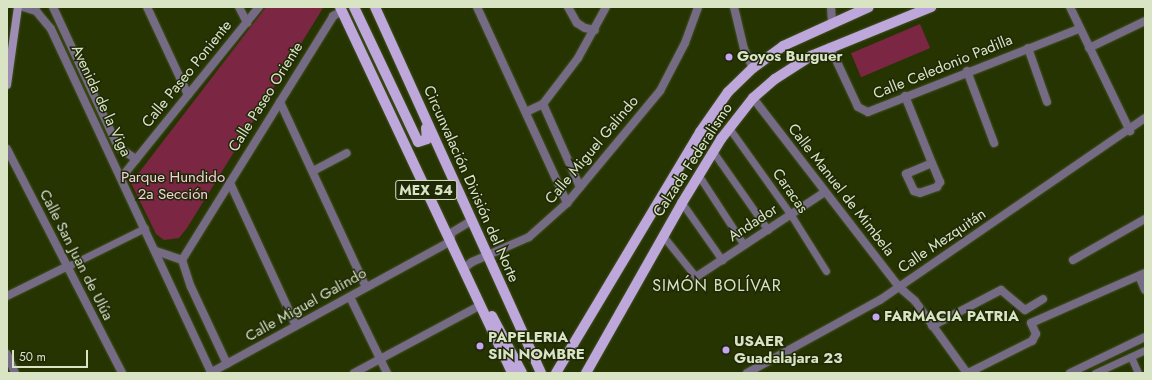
<!DOCTYPE html>
<meta charset="utf-8">
<style>
body{margin:0}
#map{position:relative;width:1152px;height:380px;overflow:hidden;background:#263402;font-family:Jost,sans-serif}
div>[style]{position:absolute}
.green>*{inset:0;background:#7b2642;transform-origin:0 0}
.roads{filter:drop-shadow(0 0 1px #425021) drop-shadow(0 0 1px #425021)}
.pedestrian>*{height:7px;margin:-3.5px;padding:0 3.5px;transform-origin:3.5px;border-radius:3.5px;background:#756b84}
.minor>*{height:8px;margin:-4px;padding:0 4px;transform-origin:4px;border-radius:4px;background:#756b84}
.secondary>*{height:8px;margin:-4px;padding:0 4px;transform-origin:4px;border-radius:4px;background:#9e8db5}
.primary>*{height:10px;margin:-5px;padding:0 5px;transform-origin:5px;border-radius:5px;background:#bda7db}
.dots>*{width:11px;height:11px;translate:-50% -50%;box-sizing:border-box;border:2px solid #1f2807;border-radius:50%}
span{translate:-50% -50%;white-space:nowrap;text-align:center;line-height:1.15;-webkit-text-stroke:3px #1f2807;paint-order:stroke}
.shield-label span{padding:1px 3px;background:#1f2807;border:1px solid;border-radius:3px;-webkit-text-stroke-width:0}
.shield-label{font-size:14px;color:#d8e4c4;font-weight:700}
.poi-label{font-size:15px;color:#d8e4c4;font-weight:700}
.left{translate:0 -50%;text-align:left}
.street-label{font-size:15px;color:#d8e4c4}
.park-label{font-size:15px;color:#f1d2d8}
.neighbourhood-label{font-size:16px;color:#d8e4c4;letter-spacing:1px}
.frame{position:absolute;inset:0;border:8px solid #d8e4c4;pointer-events:none}
.scale{position:absolute;left:12px;top:350px;width:76px;height:18px;box-sizing:border-box;border:2px solid #d8e4c4;border-top:0;padding-left:5px;font-size:12px;line-height:14px;white-space:nowrap;color:#d8e4c4;-webkit-text-stroke:3px #1f2807;paint-order:stroke}
</style>
<div id="map">
<div class="green">
<i style="clip-path:polygon(266px 7px,323px 8px,187px 228px,179px 238px,164px 240px,156px 234px,131px 183px)"></i>
<i style="left:920px;top:24px;width:26px;height:75px;rotate:67deg"></i>
</div>
<div class="roads">
<div class="pedestrian">
<i style="left:729px;top:128px;width:107px;rotate:54.5deg"></i>
<i style="left:791px;top:215px;width:66px;rotate:58deg"></i>
<i style="left:714px;top:153px;width:94px;rotate:55deg"></i>
<i style="left:699px;top:176px;width:82px;rotate:56.9deg"></i>
<i style="left:682px;top:203px;width:70px;rotate:54.9deg"></i>
<i style="left:663px;top:236px;width:53px;rotate:51.2deg"></i>
<i style="left:66px;top:267px;width:88px;rotate:-26.3deg"></i>
<i style="left:1131px;top:357px;width:17px;rotate:66deg"></i>
<i style="left:1095px;top:373px;width:55px;rotate:-24.7deg"></i>
</div>
<div class="minor">
<i style="left:23px;top:7px;width:14px;rotate:17deg"></i>
<i style="left:36px;top:11px;width:23px;rotate:50deg"></i>
<i style="left:51px;top:29px;width:378px;rotate:65deg"></i>
<i style="left:53px;top:7px;width:154px;rotate:65.1deg"></i>
<i style="left:118px;top:147px;width:22px;rotate:34deg"></i>
<i style="left:147px;top:7px;width:97px;rotate:65deg"></i>
<i style="left:239px;top:7px;width:18px;rotate:63deg"></i>
<i style="left:477px;top:7px;width:216px;rotate:65.3deg"></i>
<i style="left:568px;top:7px;width:18px;rotate:61deg"></i>
<i style="left:577px;top:23px;width:9px;rotate:32deg"></i>
<i style="left:585px;top:28px;width:10px;rotate:11deg"></i>
<i style="left:734px;top:7px;width:43px;rotate:76.6deg"></i>
<i style="left:744px;top:49px;width:21px;rotate:65deg"></i>
<i style="left:831px;top:7px;width:15px;rotate:86deg"></i>
<i style="left:1070px;top:7px;width:138px;rotate:64.2deg"></i>
<i style="left:830px;top:47px;width:66px;rotate:65deg"></i>
<i style="left:858px;top:107px;width:11px;rotate:27deg"></i>
<i style="left:868px;top:112px;width:227px;rotate:-21.5deg"></i>
<i style="left:1028px;top:48px;width:57px;rotate:70.6deg"></i>
<i style="left:1089px;top:48px;width:62px;rotate:-25.7deg"></i>
<i style="left:967px;top:71px;width:77px;rotate:69.4deg"></i>
<i style="left:905px;top:96px;width:72px;rotate:68.1deg"></i>
<i style="left:932px;top:163px;width:21px;rotate:67deg"></i>
<i style="left:940px;top:182px;width:6px;rotate:121deg"></i>
<i style="left:937px;top:187px;width:18px;rotate:161deg"></i>
<i style="left:920px;top:193px;width:6px;rotate:-162deg"></i>
<i style="left:914px;top:191px;width:19px;rotate:-115deg"></i>
<i style="left:906px;top:174px;width:28px;rotate:-23deg"></i>
<i style="left:753px;top:98px;width:239px;rotate:52.3deg"></i>
<i style="left:899px;top:287px;width:21px;rotate:41deg"></i>
<i style="left:915px;top:301px;width:89px;rotate:54.2deg"></i>
<i style="left:280px;top:102px;width:204px;rotate:65.1deg"></i>
<i style="left:543px;top:104px;width:91px;rotate:66deg"></i>
<i style="left:526px;top:112px;width:19px;rotate:-25deg"></i>
<i style="left:543px;top:104px;width:58px;rotate:-52.7deg"></i>
<i style="left:578px;top:58px;width:58px;rotate:-61.2deg"></i>
<i style="left:7px;top:149px;width:252px;rotate:62.8deg"></i>
<i style="left:313px;top:171px;width:38px;rotate:-28deg"></i>
<i style="left:121px;top:178px;width:220px;rotate:-51.1deg"></i>
<i style="left:230px;top:183px;width:157px;rotate:65.2deg"></i>
<i style="left:156px;top:251px;width:28px;rotate:19deg"></i>
<i style="left:182px;top:260px;width:287px;rotate:-58.2deg"></i>
<i style="left:333px;top:16px;width:10px;rotate:-29deg"></i>
<i style="left:182px;top:260px;width:28px;rotate:72deg"></i>
<i style="left:191px;top:287px;width:85px;rotate:64.9deg"></i>
<i style="left:1073px;top:260px;width:83px;rotate:-29.7deg"></i>
<i style="left:463px;top:269px;width:11px;rotate:-38deg"></i>
<i style="left:472px;top:262px;width:62px;rotate:-23.7deg"></i>
<i style="left:529px;top:237px;width:51px;rotate:-41.8deg"></i>
<i style="left:567px;top:203px;width:146px;rotate:-50.3deg"></i>
<i style="left:660px;top:91px;width:54px;rotate:-62.5deg"></i>
<i style="left:685px;top:43px;width:38px;rotate:-70deg"></i>
<i style="left:1139px;top:276px;width:15px;rotate:67deg"></i>
<i style="left:696px;top:277px;width:154px;rotate:-33.4deg"></i>
<i style="left:7px;top:296px;width:66px;rotate:-26.2deg"></i>
<i style="left:350px;top:297px;width:85px;rotate:64deg"></i>
<i style="left:932px;top:326px;width:78px;rotate:-27.6deg"></i>
<i style="left:1001px;top:290px;width:31px;rotate:40deg"></i>
<i style="left:1025px;top:310px;width:21px;rotate:-31deg"></i>
<i style="left:7px;top:354px;width:21px;rotate:67deg"></i>
<i style="left:210px;top:373px;width:275px;rotate:-28.7deg"></i>
<i style="left:451px;top:241px;width:8px;rotate:-90deg"></i>
<i style="left:451px;top:233px;width:23px;rotate:-31deg"></i>
<i style="left:354px;top:373px;width:144px;rotate:-28.2deg"></i>
<i style="left:747px;top:373px;width:152px;rotate:-28.8deg"></i>
<i style="left:880px;top:300px;width:321px;rotate:-34.5deg"></i>
<i style="left:968px;top:373px;width:72px;rotate:-26.6deg"></i>
<i style="left:1032px;top:341px;width:8px;rotate:-60deg"></i>
<i style="left:1036px;top:334px;width:12px;rotate:-114deg"></i>
<i style="left:1031px;top:323px;width:124px;rotate:-23.7deg"></i>
<i style="left:1070px;top:373px;width:83px;rotate:-25.6deg"></i>
</div>
<div class="secondary">
<i style="left:7px;top:85px;width:79px;rotate:-82deg"></i>
</div>
<div class="primary">
<i style="left:340px;top:7px;width:404px;rotate:64.8deg"></i>
<i style="left:354px;top:7px;width:149px;rotate:64.6deg"></i>
<i style="left:418px;top:142px;width:9px;rotate:-18deg"></i>
<i style="left:427px;top:139px;width:11px;rotate:-95deg"></i>
<i style="left:375px;top:7px;width:402px;rotate:65.6deg"></i>
<i style="left:492px;top:316px;width:64px;rotate:62.2deg"></i>
<i style="left:556px;top:373px;width:281px;rotate:-59.1deg"></i>
<i style="left:700px;top:132px;width:49px;rotate:-55deg"></i>
<i style="left:728px;top:92px;width:35px;rotate:-44deg"></i>
<i style="left:753px;top:68px;width:37px;rotate:-36deg"></i>
<i style="left:783px;top:46px;width:94px;rotate:-24.4deg"></i>
<i style="left:586px;top:373px;width:195px;rotate:-60.5deg"></i>
<i style="left:682px;top:203px;width:75px;rotate:-58.6deg"></i>
<i style="left:721px;top:139px;width:52px;rotate:-52deg"></i>
<i style="left:753px;top:98px;width:29px;rotate:-41deg"></i>
<i style="left:775px;top:79px;width:43px;rotate:-32.6deg"></i>
<i style="left:811px;top:56px;width:130px;rotate:-22.2deg"></i>
</div>
</div>
<div class="dots">
<i style="left:729px;top:57px;background:#c6a6f0"></i>
<i style="left:876px;top:317px;background:#c6a6f0"></i>
<i style="left:480px;top:346px;background:#c6a6f0"></i>
<i style="left:726px;top:350px;background:#c6a6f0"></i>
</div>
<div class="shield-label">
<span style="left:426px;top:190px">MEX 54</span>
</div>
<div class="poi-label">
<span class="left" style="left:737px;top:57px">Goyos Burguer</span>
<span class="left" style="left:884px;top:317px">FARMACIA PATRIA</span>
<span class="left" style="left:488px;top:346px">PAPELERIA<br>SIN NOMBRE</span>
<span class="left" style="left:734px;top:350px">USAER<br>Guadalajara 23</span>
</div>
<div class="street-label">
<span style="left:943px;top:67px;rotate:-22deg">Calle Celedonio Padilla</span>
<span style="left:187px;top:74px;rotate:-51deg">Calle Paseo Poniente</span>
<span style="left:266px;top:97px;rotate:-58deg">Calle Paseo Oriente</span>
<span style="left:101px;top:101px;rotate:65deg">Avenida de la Viga</span>
<span style="left:592px;top:150px;rotate:-50deg">Calle Miguel Galindo</span>
<span style="left:693px;top:160px;rotate:-57deg">Calzada Federalismo</span>
<span style="left:471px;top:184px;rotate:66deg">Circunvalación División del Norte</span>
<span style="left:841px;top:190px;rotate:52deg">Calle Manuel de Mimbela</span>
<span style="left:790px;top:191px;rotate:55deg">Caracas</span>
<span style="left:753px;top:223px;rotate:-33deg">Andador</span>
<span style="left:942px;top:241px;rotate:-34deg">Calle Mezquitán</span>
<span style="left:76px;top:255px;rotate:63deg">Calle San Juan de Ulúa</span>
<span style="left:306px;top:305px;rotate:-29deg">Calle Miguel Galindo</span>
</div>
<div class="park-label">
<span style="left:173px;top:186px">Parque Hundido<br>2a Sección</span>
</div>
<div class="neighbourhood-label">
<span style="left:717px;top:286px">SIMÓN BOLÍVAR</span>
</div>
<div class="frame"></div>
<div class="scale">50 m</div>
</div>
